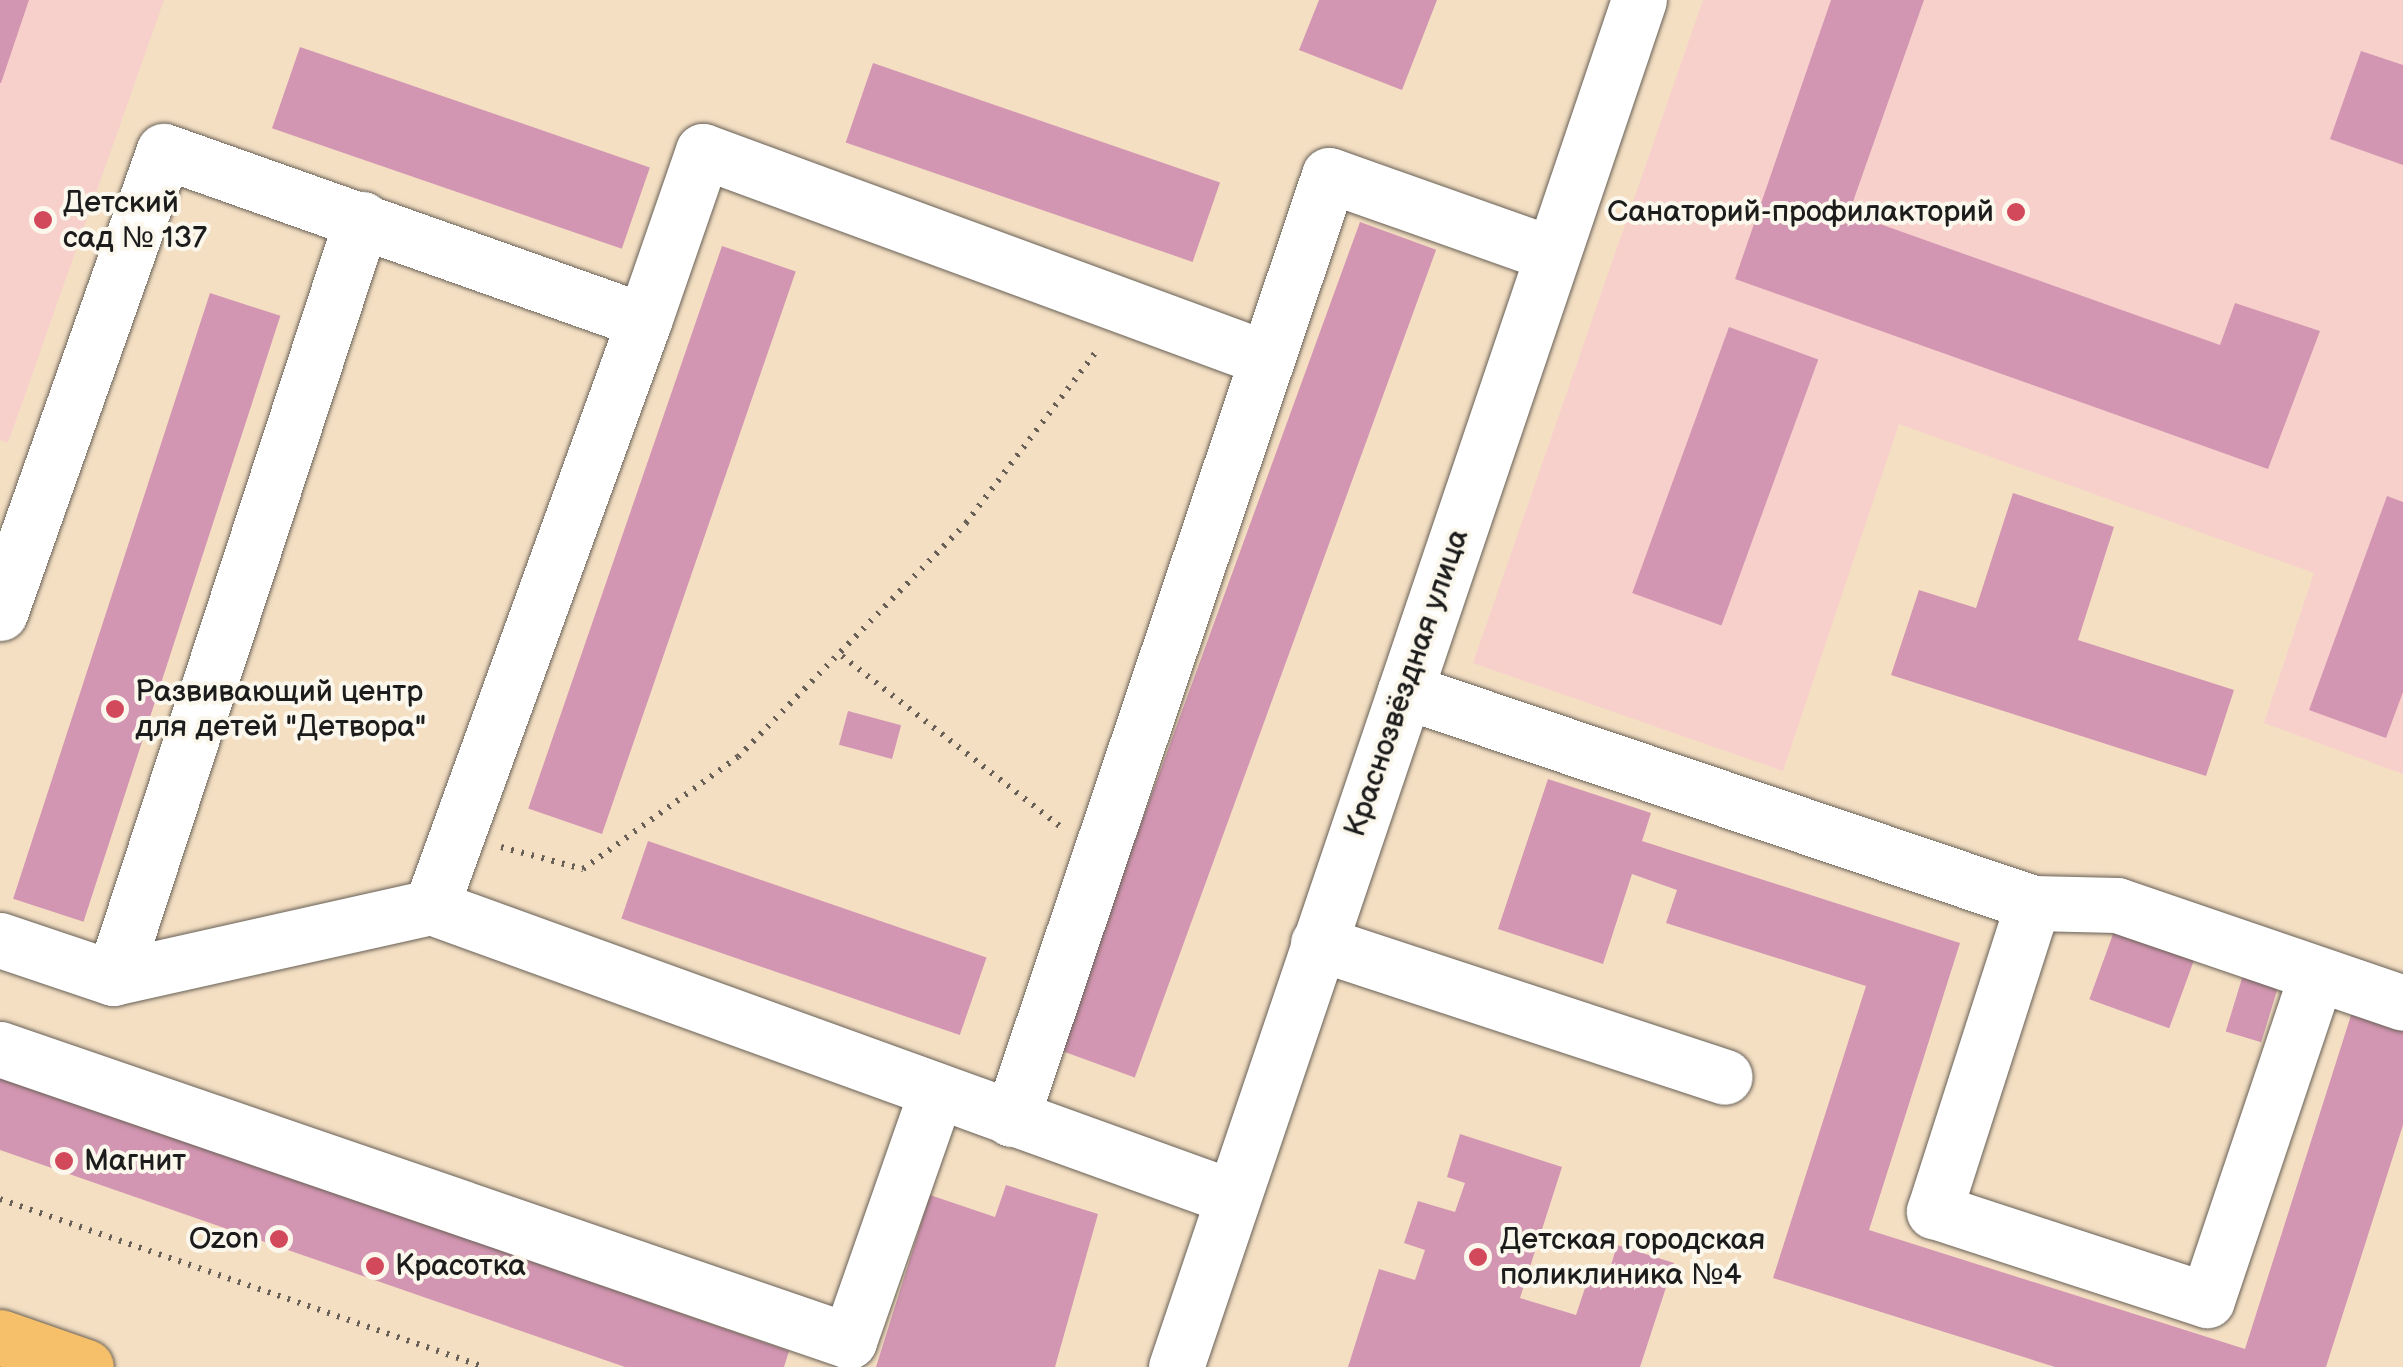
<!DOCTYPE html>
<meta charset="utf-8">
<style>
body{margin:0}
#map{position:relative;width:2403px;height:1367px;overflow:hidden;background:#f4dfc3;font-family:"Balsamiq Sans",sans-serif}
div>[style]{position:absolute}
.built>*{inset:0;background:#f7d0cb}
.building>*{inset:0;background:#d396b2;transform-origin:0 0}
.path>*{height:6px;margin-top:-3px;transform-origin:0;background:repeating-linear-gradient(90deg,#686056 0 2.5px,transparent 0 10.5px)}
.roads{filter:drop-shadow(0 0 2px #686056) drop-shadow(0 0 2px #686056)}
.minor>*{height:55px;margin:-27.5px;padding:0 27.5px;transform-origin:27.5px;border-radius:27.5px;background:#fff}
.major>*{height:55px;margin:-27.5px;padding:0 27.5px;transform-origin:27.5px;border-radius:27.5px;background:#f6c06b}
.dots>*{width:28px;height:28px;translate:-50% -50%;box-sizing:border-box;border:5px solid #fbf7ec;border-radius:50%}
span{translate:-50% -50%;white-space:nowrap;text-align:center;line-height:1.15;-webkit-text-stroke:8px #fbf7ec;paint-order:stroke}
.poi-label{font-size:30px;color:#1c1c1c}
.left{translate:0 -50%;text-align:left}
.right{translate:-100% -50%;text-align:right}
.street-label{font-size:30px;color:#1c1c1c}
</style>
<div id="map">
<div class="built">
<i style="clip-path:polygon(0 0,164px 0,8px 443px,0 440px)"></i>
<i style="clip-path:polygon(1703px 0,2403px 0,2403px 774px,2264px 723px,2314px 573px,1899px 424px,1783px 771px,1473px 663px)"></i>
</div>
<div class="building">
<i style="clip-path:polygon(0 0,29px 0,1px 83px,0 83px)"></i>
<i style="clip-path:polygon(1319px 0,1437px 0,1402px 90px,1299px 50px)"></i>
<i style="clip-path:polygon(1831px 0,1924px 0,1849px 213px,2220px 345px,2235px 303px,2320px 331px,2268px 469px,1735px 279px)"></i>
<i style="left:300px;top:47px;width:370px;height:86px;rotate:19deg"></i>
<i style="clip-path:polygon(2361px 51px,2403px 65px,2403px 165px,2330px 139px)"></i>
<i style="left:873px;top:63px;width:367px;height:84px;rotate:19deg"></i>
<i style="left:1360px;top:222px;width:81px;height:881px;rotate:20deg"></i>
<i style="left:722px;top:246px;width:78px;height:595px;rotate:19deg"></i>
<i style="left:210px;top:293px;width:74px;height:637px;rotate:18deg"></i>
<i style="left:1729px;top:327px;width:95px;height:283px;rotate:20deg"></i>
<i style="clip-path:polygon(2013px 493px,2114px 527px,2078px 640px,2234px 690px,2206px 776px,1891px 675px,1919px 590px,1976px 608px)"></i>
<i style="clip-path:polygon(2387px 496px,2403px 502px,2403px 692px,2386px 738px,2309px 710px)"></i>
<i style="left:848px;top:711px;width:55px;height:35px;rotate:15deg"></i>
<i style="clip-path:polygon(1548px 779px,1651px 813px,1642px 841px,1960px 943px,1869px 1230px,2245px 1349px,2353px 1009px,2403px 1024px,2403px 1125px,2326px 1367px,2055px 1367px,1773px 1278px,1866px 986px,1666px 923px,1677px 890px,1632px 874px,1603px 964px,1498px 929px)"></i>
<i style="left:648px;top:841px;width:358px;height:82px;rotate:19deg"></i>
<i style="left:2116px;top:926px;width:85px;height:78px;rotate:20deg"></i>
<i style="left:2243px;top:975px;width:37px;height:59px;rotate:17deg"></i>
<i style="clip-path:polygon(0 1076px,789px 1351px,784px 1367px,625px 1367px,0 1150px)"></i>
<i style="clip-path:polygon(1460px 1134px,1562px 1167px,1520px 1298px,1576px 1315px,1590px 1273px,1607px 1279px,1617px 1245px,1674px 1263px,1640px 1367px,1348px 1367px,1379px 1269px,1415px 1280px,1425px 1250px,1404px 1243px,1418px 1201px,1455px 1212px,1465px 1183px,1447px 1177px)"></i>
<i style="clip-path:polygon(1006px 1185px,1098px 1214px,1055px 1367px,876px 1367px,930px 1195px,995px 1217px)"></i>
</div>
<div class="path">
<i style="left:842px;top:656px;width:278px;rotate:38deg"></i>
<i style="left:501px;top:847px;width:85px;rotate:15deg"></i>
<i style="left:583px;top:869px;width:191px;rotate:-35.9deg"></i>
<i style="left:738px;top:757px;width:327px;rotate:-45.7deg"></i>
<i style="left:966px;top:523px;width:220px;rotate:-52.8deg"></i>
<i style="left:0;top:1199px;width:512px;rotate:19.14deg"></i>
</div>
<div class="roads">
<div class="minor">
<i style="left:644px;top:321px;width:180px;rotate:-70.9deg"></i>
<i style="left:703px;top:151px;width:599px;rotate:20.22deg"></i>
<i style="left:0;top:613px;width:490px;rotate:-70.5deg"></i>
<i style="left:164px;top:151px;width:509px;rotate:19.5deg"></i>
<i style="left:644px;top:321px;width:624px;rotate:109.98deg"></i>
<i style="left:1405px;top:691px;width:663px;rotate:18.65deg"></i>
<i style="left:2033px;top:903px;width:84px;rotate:1.4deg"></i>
<i style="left:2117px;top:905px;width:302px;rotate:18.9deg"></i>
<i style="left:2033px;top:903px;width:324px;rotate:107.8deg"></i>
<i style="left:1934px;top:1211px;width:287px;rotate:18.1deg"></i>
<i style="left:2207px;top:1300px;width:344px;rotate:-71.4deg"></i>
<i style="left:0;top:940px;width:119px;rotate:18.6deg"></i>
<i style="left:113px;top:978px;width:326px;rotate:-12.6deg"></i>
<i style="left:431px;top:907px;width:852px;rotate:19.9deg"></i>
<i style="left:1318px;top:943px;width:428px;rotate:18.2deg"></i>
<i style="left:113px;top:978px;width:799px;rotate:-71.84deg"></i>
<i style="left:0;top:1049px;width:898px;rotate:18.98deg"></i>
<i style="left:849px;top:1341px;width:263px;rotate:-70.7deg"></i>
<i style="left:1011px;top:1119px;width:996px;rotate:-71.38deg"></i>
<i style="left:1329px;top:175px;width:237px;rotate:19.5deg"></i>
<i style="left:1176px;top:1367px;width:1443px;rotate:-71.29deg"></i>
</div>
<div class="major">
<i style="left:0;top:1337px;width:91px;rotate:19.2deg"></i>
</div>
</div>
<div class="dots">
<i style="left:2016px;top:212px;background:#d1495b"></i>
<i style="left:43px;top:220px;background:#d1495b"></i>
<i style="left:115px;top:709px;background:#d1495b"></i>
<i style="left:64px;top:1161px;background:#d1495b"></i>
<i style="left:279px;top:1239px;background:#d1495b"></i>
<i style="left:1478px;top:1257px;background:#d1495b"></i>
<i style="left:375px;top:1266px;background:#d1495b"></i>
</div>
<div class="poi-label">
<span class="left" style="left:63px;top:220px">Детский<br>сад № 137</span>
<span class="right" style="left:1994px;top:212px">Cанаторий-профилакторий</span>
<span class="left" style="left:135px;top:709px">Развивающий центр<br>для детей "Детвора"</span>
<span class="left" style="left:84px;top:1161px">Магнит</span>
<span class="right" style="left:259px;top:1239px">Ozon</span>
<span class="left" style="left:1500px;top:1257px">Детская городская<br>поликлиника №4</span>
<span class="left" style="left:395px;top:1266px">Красотка</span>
</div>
<div class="street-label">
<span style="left:1407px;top:683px;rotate:-71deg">Краснозвёздная улица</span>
</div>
</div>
